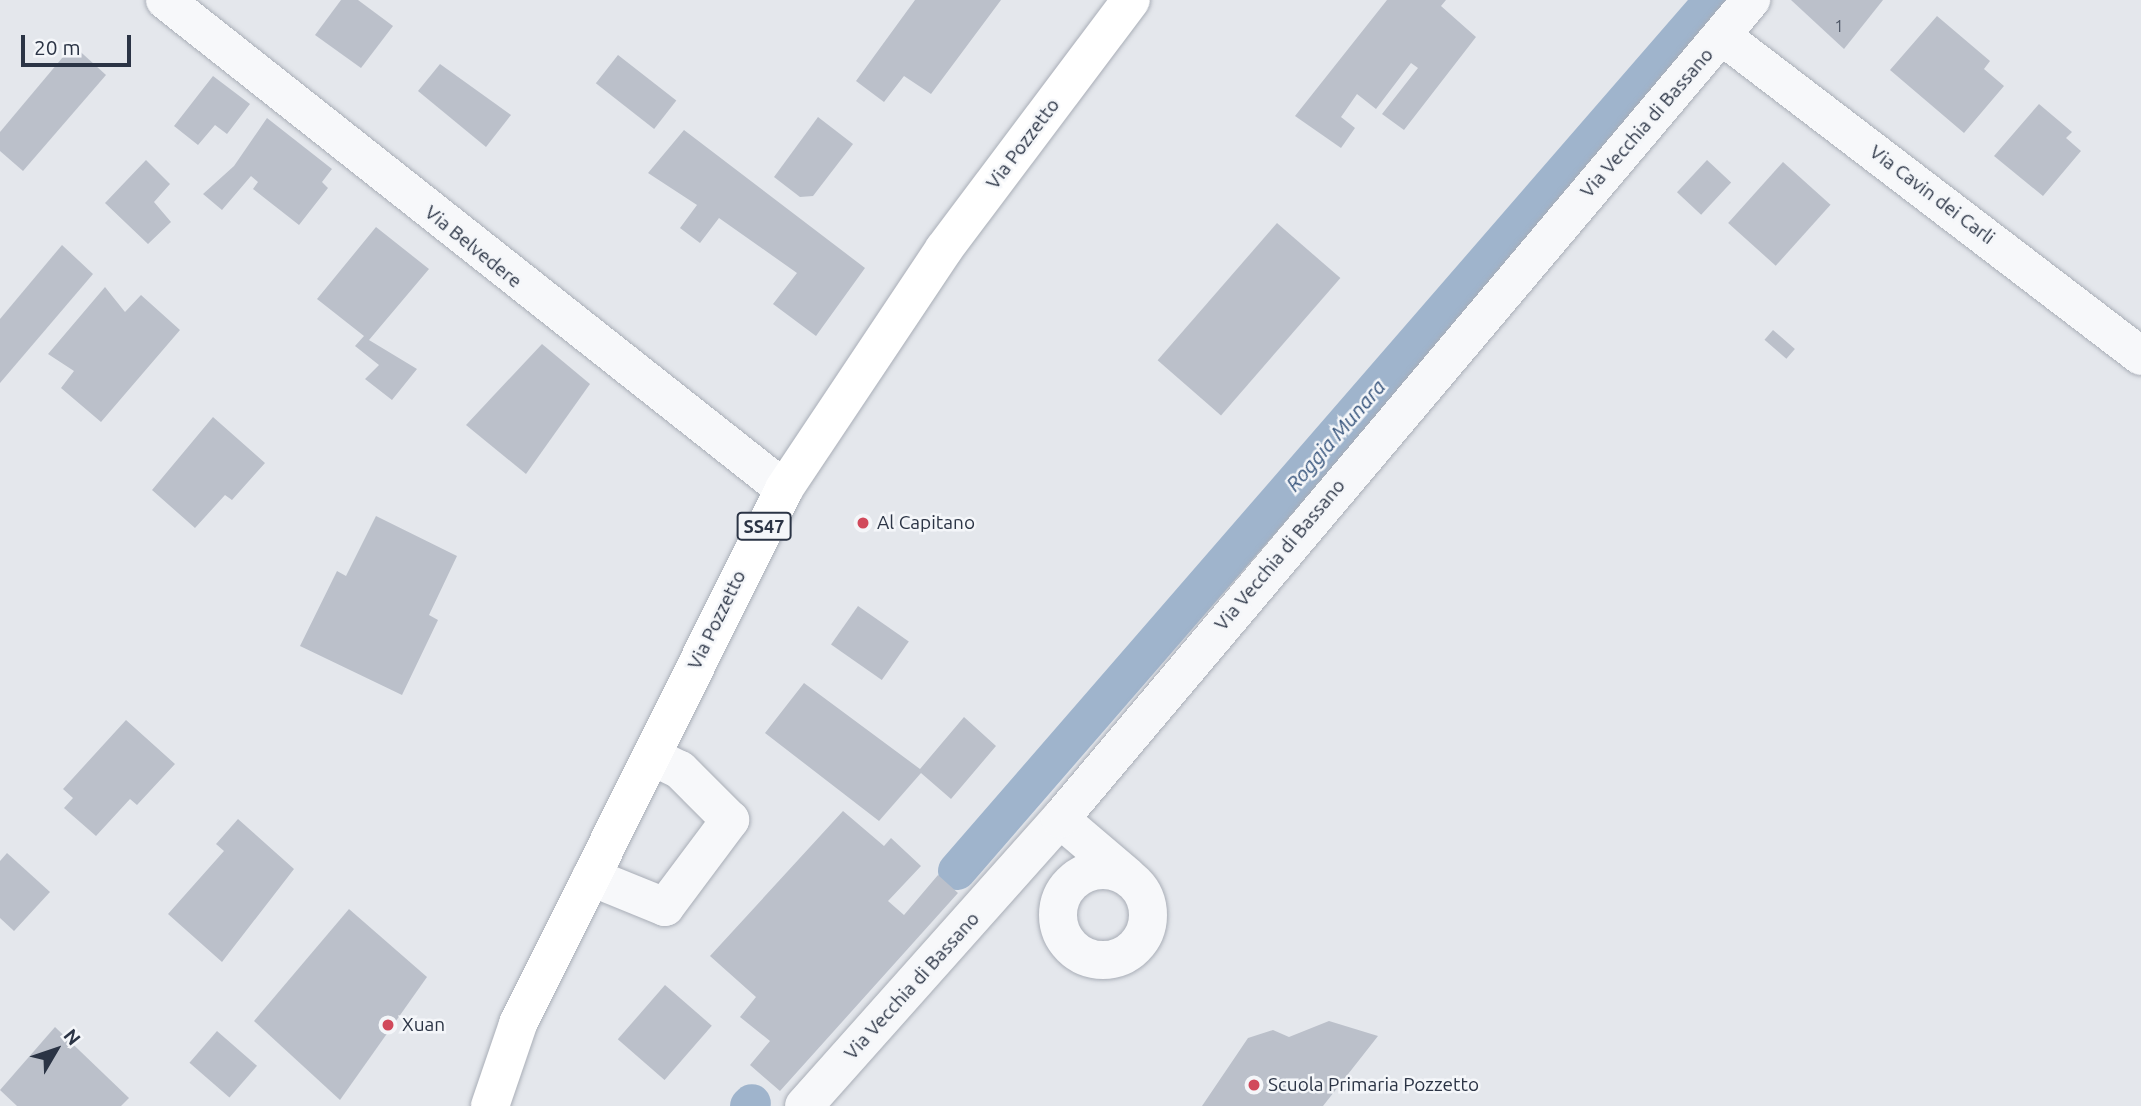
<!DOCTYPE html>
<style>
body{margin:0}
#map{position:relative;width:2141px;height:1106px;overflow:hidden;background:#e4e7ec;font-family:Ubuntu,sans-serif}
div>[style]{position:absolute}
.canal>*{height:38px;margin:-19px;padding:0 19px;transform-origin:19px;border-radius:19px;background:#9fb4cc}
.building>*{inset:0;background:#bbc0ca;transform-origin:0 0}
.roads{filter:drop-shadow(0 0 2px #a9aeb7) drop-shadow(0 0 2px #a9aeb7)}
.minor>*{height:38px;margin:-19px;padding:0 19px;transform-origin:19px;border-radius:19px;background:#f7f8fa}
.minor>.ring{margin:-19px;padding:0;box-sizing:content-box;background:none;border:38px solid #f7f8fa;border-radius:50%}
.major>*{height:38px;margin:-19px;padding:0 19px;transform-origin:19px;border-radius:19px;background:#fff}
.dots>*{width:19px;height:19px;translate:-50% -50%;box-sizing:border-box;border:4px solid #f4f6f9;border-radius:50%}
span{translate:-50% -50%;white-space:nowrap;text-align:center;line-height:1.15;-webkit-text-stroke:5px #f4f6f9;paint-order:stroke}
.number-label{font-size:16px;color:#4f5766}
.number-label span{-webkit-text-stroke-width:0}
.shield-label span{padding:2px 5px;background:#f4f6f9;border:2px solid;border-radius:5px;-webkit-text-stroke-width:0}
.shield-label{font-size:18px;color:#2b3445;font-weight:700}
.street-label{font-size:19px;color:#2b3445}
.poi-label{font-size:19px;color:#2b3445}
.left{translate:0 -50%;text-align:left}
.water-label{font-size:21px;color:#34527a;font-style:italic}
.north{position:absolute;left:21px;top:1015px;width:70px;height:70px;-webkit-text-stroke:5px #f4f6f9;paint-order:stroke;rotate:51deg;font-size:19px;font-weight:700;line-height:28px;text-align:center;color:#2b3445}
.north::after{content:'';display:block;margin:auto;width:24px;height:32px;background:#2b3445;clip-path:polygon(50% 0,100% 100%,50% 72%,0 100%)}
.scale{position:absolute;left:21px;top:35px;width:110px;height:32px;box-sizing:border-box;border:4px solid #2b3445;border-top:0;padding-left:9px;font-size:21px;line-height:24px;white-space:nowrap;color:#2b3445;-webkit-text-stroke:5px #f4f6f9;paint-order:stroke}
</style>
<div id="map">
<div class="canal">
<i style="left:957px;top:871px;width:1153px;rotate:-49.04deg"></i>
<i style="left:749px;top:1106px;width:4px;rotate:-45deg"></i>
</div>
<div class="building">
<i style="clip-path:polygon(341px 0,358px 0,393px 26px,361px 68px,315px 35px)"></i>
<i style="clip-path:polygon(915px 0,1001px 0,931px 94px,904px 76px,884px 102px,856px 81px)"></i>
<i style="clip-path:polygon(1387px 0,1446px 0,1441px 6px,1476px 37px,1404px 130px,1382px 114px,1418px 68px,1411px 63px,1376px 109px,1357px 94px,1341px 117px,1355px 128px,1341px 148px,1295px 116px)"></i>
<i style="clip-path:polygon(1791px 0,1883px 0,1844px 49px)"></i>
<i style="clip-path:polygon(1937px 16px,1990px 61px,1984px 69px,2004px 86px,1964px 133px,1890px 70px)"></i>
<i style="clip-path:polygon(73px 45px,106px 75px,23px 171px,0 151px,0 132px)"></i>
<i style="left:618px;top:55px;width:74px;height:36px;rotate:38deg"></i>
<i style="clip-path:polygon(440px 64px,511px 115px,486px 147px,418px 91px)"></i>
<i style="clip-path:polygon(213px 76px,250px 104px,227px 134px,215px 125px,198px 145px,174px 126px)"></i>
<i style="clip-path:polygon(2039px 104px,2072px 132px,2066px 138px,2081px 151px,2043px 196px,1994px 156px)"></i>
<i style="clip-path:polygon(818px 117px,853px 144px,813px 196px,800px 197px,774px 177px)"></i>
<i style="clip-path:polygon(267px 118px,332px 169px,322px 182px,328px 188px,299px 225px,253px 189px,258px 182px,251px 176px,222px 210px,203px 194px,234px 166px)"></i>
<i style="clip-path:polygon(684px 130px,865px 268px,816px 336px,773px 304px,797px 273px,719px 218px,700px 243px,680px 228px,697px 205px,648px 173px)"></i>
<i style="clip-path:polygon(146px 160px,170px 184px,154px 202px,171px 222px,148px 244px,105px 203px)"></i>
<i style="left:1707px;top:160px;width:33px;height:44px;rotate:43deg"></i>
<i style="left:1783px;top:162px;width:64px;height:82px;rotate:42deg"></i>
<i style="left:1277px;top:223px;width:84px;height:182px;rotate:41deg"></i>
<i style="clip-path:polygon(376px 227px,429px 269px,369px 340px,417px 369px,392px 400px,365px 379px,379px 365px,355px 346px,364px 336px,317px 299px)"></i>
<i style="clip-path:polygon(62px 245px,93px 274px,0 383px,0 319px)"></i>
<i style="clip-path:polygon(105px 287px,125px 312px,141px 295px,180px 330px,101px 422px,61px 388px,74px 371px,48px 354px)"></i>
<i style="left:1773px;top:330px;width:29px;height:13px;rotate:41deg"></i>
<i style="clip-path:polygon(542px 344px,590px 384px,526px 474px,466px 425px)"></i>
<i style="clip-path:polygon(213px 417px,265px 463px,232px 500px,225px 495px,195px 528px,152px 490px)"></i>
<i style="clip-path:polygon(376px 516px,457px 556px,429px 615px,438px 620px,402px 695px,300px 646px,337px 571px,346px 576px)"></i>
<i style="left:858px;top:606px;width:62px;height:47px;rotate:35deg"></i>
<i style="clip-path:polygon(804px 683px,920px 769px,964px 717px,996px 746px,951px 799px,921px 773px,879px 821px,765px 733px)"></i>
<i style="clip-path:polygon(126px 720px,175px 764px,137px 805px,130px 799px,96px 836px,64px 808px,73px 798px,63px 789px)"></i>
<i style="clip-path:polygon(843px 811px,884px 846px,891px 838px,921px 866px,888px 901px,904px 915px,938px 875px,958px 893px,780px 1091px,750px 1065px,770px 1041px,740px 1017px,756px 997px,710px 956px)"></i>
<i style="clip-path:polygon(238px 819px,294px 869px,222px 962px,168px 914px,224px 851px,216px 844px)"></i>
<i style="clip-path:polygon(7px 853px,50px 892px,14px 931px,0 918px,0 861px)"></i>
<i style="clip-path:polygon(349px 909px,427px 977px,340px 1100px,254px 1021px)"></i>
<i style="left:665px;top:985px;width:62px;height:72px;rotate:41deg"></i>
<i style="clip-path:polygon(1329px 1021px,1378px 1036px,1323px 1106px,1202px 1106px,1248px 1038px,1273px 1030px,1289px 1037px)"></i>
<i style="clip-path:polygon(55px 1027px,129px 1098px,121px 1106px,17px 1106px,0 1090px)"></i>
<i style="left:217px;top:1031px;width:53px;height:42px;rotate:41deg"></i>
</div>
<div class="roads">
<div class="minor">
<i style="left:165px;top:0;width:789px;rotate:38.31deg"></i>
<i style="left:1722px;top:36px;width:527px;rotate:37.37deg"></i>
<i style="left:1060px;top:819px;width:88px;rotate:40.4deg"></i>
<i class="ring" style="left:1058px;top:870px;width:52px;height:52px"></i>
<i style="left:591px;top:877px;width:80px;rotate:22.1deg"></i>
<i style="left:665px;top:907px;width:109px;rotate:-53.2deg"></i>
<i style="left:730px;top:820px;width:71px;rotate:-135deg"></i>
<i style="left:680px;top:770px;width:32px;rotate:-154deg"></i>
<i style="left:804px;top:1106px;width:385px;rotate:-48.3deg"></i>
<i style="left:1060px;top:819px;width:1072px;rotate:-49.85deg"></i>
</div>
<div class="major">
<i style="left:490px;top:1106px;width:87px;rotate:-71.1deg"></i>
<i style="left:518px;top:1024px;width:597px;rotate:-63.56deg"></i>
<i style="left:784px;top:489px;width:288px;rotate:-56.3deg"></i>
<i style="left:944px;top:249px;width:311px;rotate:-53.1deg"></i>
</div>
</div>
<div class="dots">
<i style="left:863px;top:523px;background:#d1495b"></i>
<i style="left:388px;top:1025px;background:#d1495b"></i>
<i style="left:1254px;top:1085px;background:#d1495b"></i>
</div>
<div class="number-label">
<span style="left:1839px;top:26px">1</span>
</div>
<div class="shield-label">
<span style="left:764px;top:526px">SS47</span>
</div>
<div class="street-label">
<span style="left:1647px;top:123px;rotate:-49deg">Via Vecchia di Bassano</span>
<span style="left:1023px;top:144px;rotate:-53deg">Via Pozzetto</span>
<span style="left:1932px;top:195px;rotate:37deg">Via Cavin dei Carli</span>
<span style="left:473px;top:247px;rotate:39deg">Via Belvedere</span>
<span style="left:1280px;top:555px;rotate:-50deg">Via Vecchia di Bassano</span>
<span style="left:717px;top:620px;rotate:-64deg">Via Pozzetto</span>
<span style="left:912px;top:986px;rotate:-48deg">Via Vecchia di Bassano</span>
</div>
<div class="poi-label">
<span class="left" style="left:877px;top:523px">Al Capitano</span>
<span class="left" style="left:402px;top:1025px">Xuan</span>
<span class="left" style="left:1268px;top:1085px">Scuola Primaria Pozzetto</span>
</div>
<div class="water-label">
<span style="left:1335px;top:435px;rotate:-49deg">Roggia Munara</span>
</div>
<div class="north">N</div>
<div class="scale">20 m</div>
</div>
